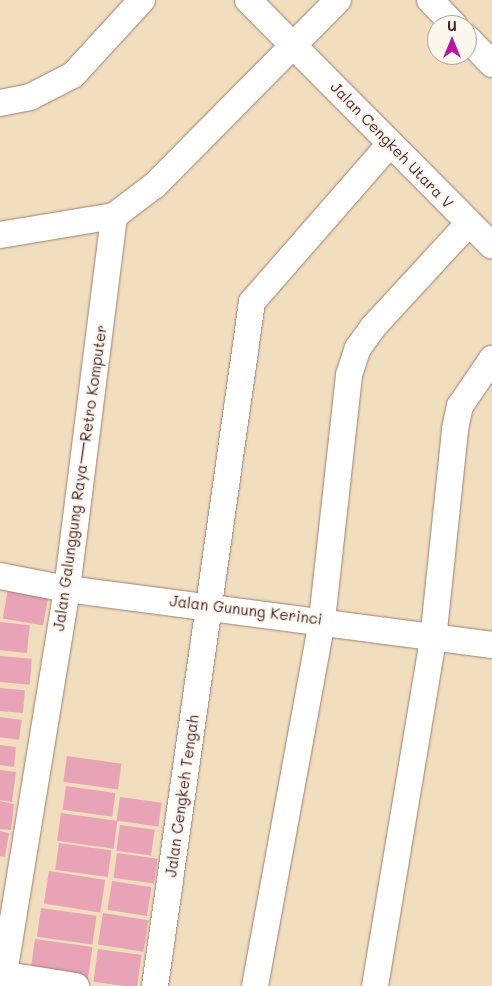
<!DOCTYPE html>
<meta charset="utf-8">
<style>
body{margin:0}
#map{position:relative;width:492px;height:986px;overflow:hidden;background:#f1debe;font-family:Mali,sans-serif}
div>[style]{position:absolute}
.building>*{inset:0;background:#e8a3b7;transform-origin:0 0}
.roads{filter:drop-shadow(0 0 1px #9e7e74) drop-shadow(0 0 1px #9e7e74)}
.minor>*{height:26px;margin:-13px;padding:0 13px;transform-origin:13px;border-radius:13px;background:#fff}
span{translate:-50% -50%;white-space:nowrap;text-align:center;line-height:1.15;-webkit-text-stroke:4px #fbf7ec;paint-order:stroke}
.street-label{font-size:15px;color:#4a1f2b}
.north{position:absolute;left:427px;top:15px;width:50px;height:50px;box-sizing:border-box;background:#fbf7ec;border:1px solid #b4a19f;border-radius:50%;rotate:0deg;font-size:14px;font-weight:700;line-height:20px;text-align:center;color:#4a1f2b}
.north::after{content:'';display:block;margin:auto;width:18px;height:22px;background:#b5179e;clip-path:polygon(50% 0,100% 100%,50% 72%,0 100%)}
</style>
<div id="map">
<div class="building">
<i style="left:9px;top:583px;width:41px;height:36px;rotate:10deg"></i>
<i style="left:0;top:622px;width:30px;height:28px;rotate:6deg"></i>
<i style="left:0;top:656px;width:32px;height:26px;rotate:5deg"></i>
<i style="left:0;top:688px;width:25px;height:23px;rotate:5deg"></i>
<i style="left:0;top:717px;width:22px;height:20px;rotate:8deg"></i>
<i style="clip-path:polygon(0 745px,16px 747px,14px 767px,0 765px)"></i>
<i style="left:67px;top:756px;width:55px;height:26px;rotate:8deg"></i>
<i style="clip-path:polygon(0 770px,16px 772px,12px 802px,0 800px)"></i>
<i style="left:66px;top:786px;width:50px;height:24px;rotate:8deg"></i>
<i style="left:120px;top:797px;width:42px;height:24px;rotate:8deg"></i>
<i style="clip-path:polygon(0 801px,14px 804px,11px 830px,0 829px)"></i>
<i style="left:61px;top:813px;width:57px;height:28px;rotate:8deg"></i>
<i style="left:120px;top:825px;width:35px;height:26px;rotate:8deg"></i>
<i style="clip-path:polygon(0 831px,9px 833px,5px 857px,0 856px)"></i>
<i style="left:59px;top:843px;width:53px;height:27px;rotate:8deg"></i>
<i style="left:117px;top:853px;width:41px;height:25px;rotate:8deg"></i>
<i style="left:49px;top:871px;width:57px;height:33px;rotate:9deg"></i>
<i style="left:112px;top:881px;width:40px;height:29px;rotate:9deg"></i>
<i style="left:41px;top:908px;width:56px;height:29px;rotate:8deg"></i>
<i style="left:103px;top:913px;width:46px;height:32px;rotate:9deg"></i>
<i style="left:35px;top:939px;width:58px;height:35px;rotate:8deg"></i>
<i style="left:98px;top:949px;width:44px;height:33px;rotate:8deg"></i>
</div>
<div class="roads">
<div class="minor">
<i style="left:248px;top:0;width:346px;rotate:45.2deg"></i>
<i style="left:430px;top:0;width:35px;rotate:46deg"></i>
<i style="left:467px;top:38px;width:36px;rotate:46deg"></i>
<i style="left:0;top:103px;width:31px;rotate:-11deg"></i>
<i style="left:30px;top:97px;width:48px;rotate:-27.1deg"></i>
<i style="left:73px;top:75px;width:102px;rotate:-47.4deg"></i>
<i style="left:0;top:235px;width:116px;rotate:-9.5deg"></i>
<i style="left:0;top:576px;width:68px;rotate:11deg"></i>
<i style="left:67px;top:589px;width:429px;rotate:7.5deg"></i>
<i style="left:0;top:974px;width:77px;rotate:9deg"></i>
<i style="left:2px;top:986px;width:402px;rotate:-80.7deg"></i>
<i style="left:67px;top:589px;width:376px;rotate:-82.8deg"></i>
<i style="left:114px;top:216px;width:51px;rotate:-37.1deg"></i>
<i style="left:155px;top:185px;width:260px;rotate:-45.3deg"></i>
<i style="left:155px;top:986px;width:691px;rotate:-81.93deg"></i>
<i style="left:252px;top:302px;width:208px;rotate:-48.9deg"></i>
<i style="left:255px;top:986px;width:372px;rotate:-79.6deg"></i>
<i style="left:322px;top:620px;width:246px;rotate:-83.7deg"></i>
<i style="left:349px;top:375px;width:28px;rotate:-72deg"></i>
<i style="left:358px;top:348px;width:27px;rotate:-54deg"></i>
<i style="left:374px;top:326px;width:140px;rotate:-47.3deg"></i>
<i style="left:375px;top:986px;width:351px;rotate:-80.5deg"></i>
<i style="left:433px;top:640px;width:212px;rotate:-84deg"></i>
<i style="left:455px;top:429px;width:24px;rotate:-78deg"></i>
<i style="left:460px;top:406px;width:57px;rotate:-55.8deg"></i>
</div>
</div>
<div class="street-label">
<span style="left:392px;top:145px;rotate:46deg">Jalan Cengkeh Utara V</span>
<span style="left:80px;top:478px;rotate:-82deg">Jalan Galunggung Raya—Retro Komputer</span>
<span style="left:246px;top:610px;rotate:7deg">Jalan Gunung Kerinci</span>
<span style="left:182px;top:796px;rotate:-82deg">Jalan Cengkeh Tengah</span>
</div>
<div class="north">U</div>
</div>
